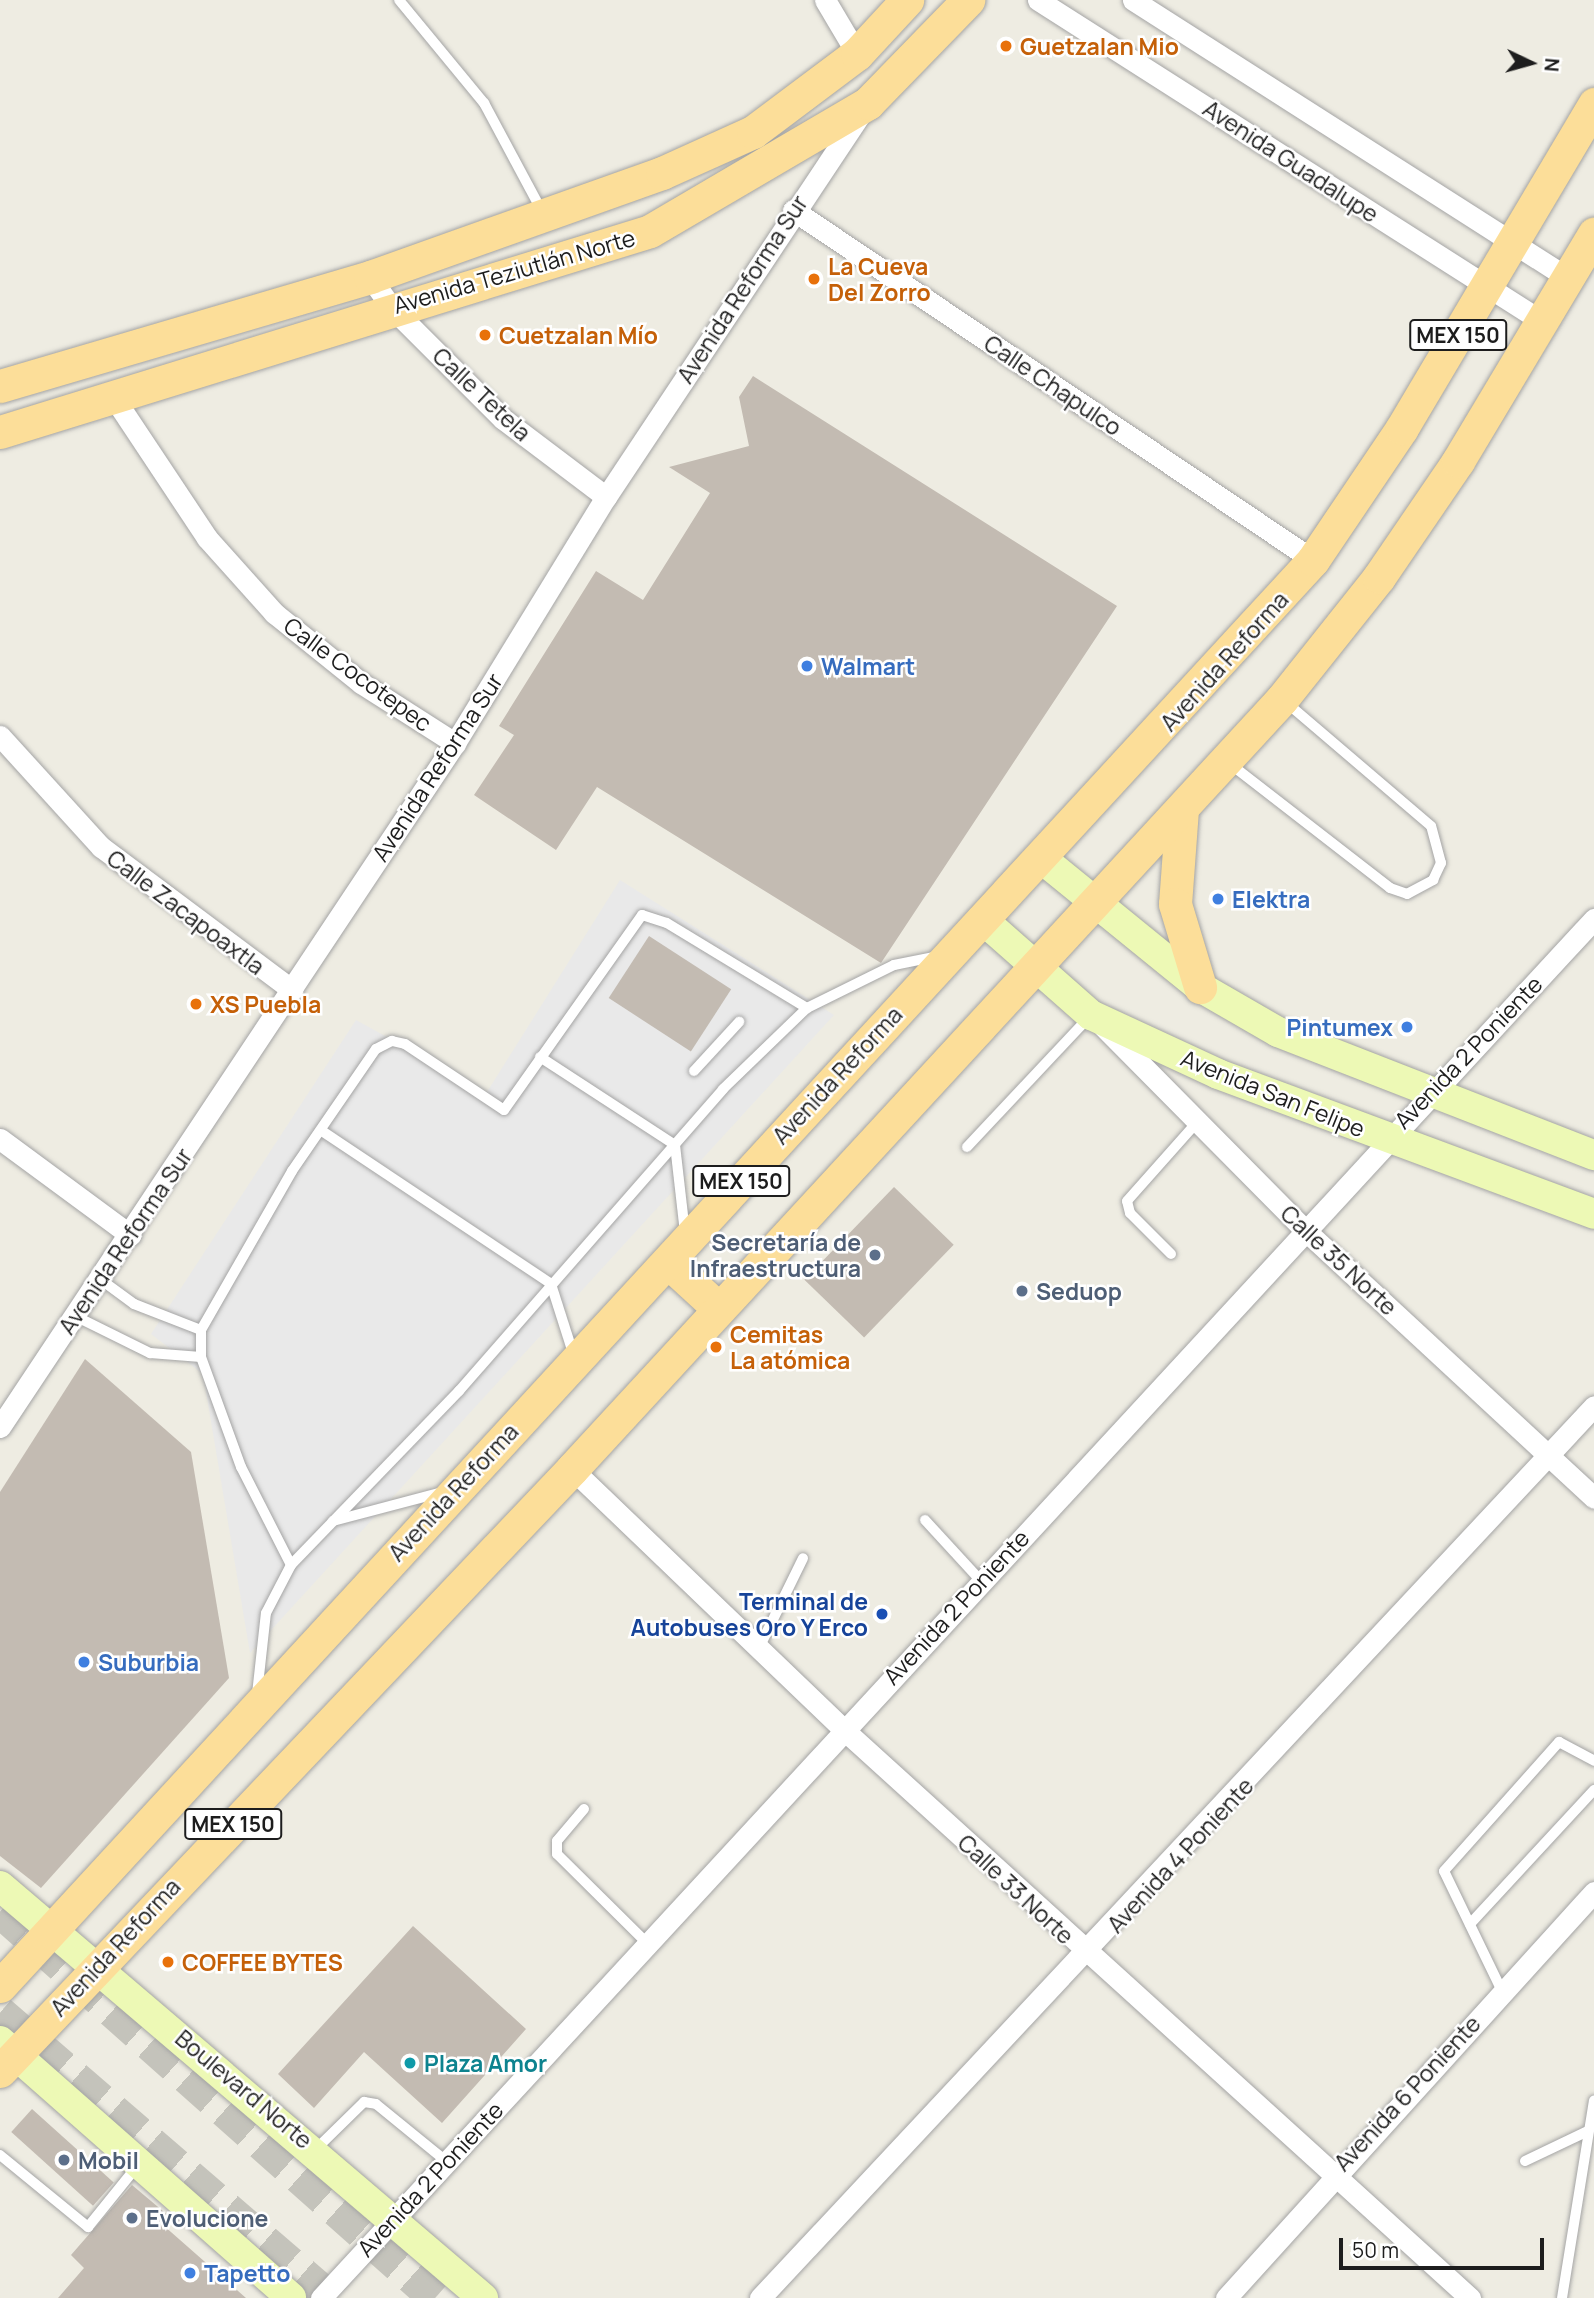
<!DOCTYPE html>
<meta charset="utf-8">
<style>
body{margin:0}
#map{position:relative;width:1594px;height:2298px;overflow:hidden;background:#eeece2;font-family:Manrope,sans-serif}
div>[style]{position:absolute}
.parking>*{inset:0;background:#e9e9e9}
.building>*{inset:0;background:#c3bbb2;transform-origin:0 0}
.primary-tunnel>*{height:33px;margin-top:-16.5px;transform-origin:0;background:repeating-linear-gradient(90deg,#c4c3bb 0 33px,transparent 0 50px)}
.roads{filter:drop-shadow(0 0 2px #a4a4a4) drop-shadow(0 0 2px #a4a4a4)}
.service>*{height:10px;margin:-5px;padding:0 5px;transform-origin:5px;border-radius:5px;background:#fff}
.minor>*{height:21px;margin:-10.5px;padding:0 10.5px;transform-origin:10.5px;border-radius:10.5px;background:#fff}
.secondary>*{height:30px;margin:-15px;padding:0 15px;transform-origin:15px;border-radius:15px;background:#edf9b5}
.primary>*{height:33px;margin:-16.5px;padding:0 16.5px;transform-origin:16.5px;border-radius:16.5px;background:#fcde99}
.dots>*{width:19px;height:19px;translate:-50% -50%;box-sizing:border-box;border:4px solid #fff;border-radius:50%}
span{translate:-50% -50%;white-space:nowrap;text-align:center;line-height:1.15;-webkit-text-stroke:5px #fff;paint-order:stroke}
.shield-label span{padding:2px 5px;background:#fff;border:2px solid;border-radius:5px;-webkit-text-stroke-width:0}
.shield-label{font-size:21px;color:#1d1d1d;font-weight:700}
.food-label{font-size:23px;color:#c56008;font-weight:700}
.left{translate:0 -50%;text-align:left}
.street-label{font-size:23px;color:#1d1d1d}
.shop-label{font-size:23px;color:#366cbe;font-weight:700}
.right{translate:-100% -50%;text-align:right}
.service-label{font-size:23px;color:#4e5e75;font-weight:700}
.transit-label{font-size:23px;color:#164399;font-weight:700}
.culture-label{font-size:23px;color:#0d838f;font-weight:700}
.north{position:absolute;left:1496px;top:28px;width:70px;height:70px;-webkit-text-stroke:5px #fff;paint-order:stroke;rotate:95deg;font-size:19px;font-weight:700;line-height:28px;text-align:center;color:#1d1d1d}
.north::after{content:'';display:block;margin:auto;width:24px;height:32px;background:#1d1d1d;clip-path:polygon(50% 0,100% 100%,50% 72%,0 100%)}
.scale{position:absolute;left:1339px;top:2238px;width:205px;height:32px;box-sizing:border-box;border:4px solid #1d1d1d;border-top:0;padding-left:9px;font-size:21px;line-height:24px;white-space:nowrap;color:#1d1d1d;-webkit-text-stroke:5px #fff;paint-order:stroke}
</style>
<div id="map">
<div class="parking">
<i style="clip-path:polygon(620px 880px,834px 1015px,250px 1653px,203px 1374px,151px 1334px,356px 1020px,487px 1092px)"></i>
</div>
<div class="building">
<i style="clip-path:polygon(753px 376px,1117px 606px,881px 963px,597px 787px,556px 850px,474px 795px,514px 735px,499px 726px,596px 571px,643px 600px,710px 493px,669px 467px,749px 446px,739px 397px)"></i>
<i style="left:649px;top:936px;width:98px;height:74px;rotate:33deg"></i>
<i style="left:894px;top:1187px;width:83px;height:129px;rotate:44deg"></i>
<i style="clip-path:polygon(85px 1359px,191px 1452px,229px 1678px,41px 1888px,0 1856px,0 1492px)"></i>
<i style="clip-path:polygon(413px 1926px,526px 2029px,442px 2123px,364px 2052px,314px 2108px,278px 2074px)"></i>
<i style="left:32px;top:2109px;width:110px;height:31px;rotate:42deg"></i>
<i style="clip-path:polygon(132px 2185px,170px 2217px,163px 2225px,246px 2298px,58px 2298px,84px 2268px,71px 2255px)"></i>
</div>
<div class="primary-tunnel">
<i style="left:0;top:1911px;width:582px;rotate:41.66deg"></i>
<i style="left:0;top:2012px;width:437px;rotate:40.8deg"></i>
</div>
<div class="roads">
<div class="service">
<i style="left:399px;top:0;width:134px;rotate:50.5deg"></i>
<i style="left:484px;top:103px;width:123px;rotate:61.8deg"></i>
<i style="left:1229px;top:763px;width:204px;rotate:37.8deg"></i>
<i style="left:1390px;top:888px;width:18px;rotate:19deg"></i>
<i style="left:1407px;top:894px;width:30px;rotate:-28deg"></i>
<i style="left:1433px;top:880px;width:19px;rotate:-65deg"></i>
<i style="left:1441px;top:863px;width:38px;rotate:-105deg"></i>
<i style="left:1431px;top:826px;width:191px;rotate:-139.5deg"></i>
<i style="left:540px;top:1057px;width:161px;rotate:33.1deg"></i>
<i style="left:675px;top:1145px;width:89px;rotate:83.5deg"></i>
<i style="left:694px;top:1071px;width:67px;rotate:-47.4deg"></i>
<i style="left:322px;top:1131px;width:275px;rotate:33.7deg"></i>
<i style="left:551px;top:1284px;width:76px;rotate:72.3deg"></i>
<i style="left:967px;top:1147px;width:178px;rotate:-46.8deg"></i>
<i style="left:1171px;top:1254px;width:58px;rotate:-135deg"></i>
<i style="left:1130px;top:1213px;width:12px;rotate:-104deg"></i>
<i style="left:1127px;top:1201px;width:107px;rotate:-48.4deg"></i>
<i style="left:100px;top:1279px;width:42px;rotate:36.3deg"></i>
<i style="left:134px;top:1304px;width:72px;rotate:21.2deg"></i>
<i style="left:75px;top:1316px;width:84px;rotate:26.3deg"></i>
<i style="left:150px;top:1353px;width:51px;rotate:4.5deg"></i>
<i style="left:925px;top:1520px;width:83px;rotate:47.4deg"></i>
<i style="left:333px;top:1521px;width:114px;rotate:-14.8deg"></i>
<i style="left:291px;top:1565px;width:110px;rotate:-117deg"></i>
<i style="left:241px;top:1467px;width:117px;rotate:-110deg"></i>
<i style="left:201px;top:1357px;width:27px;rotate:-90deg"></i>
<i style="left:201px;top:1330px;width:183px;rotate:-60.2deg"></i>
<i style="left:292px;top:1171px;width:148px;rotate:-55.5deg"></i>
<i style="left:376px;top:1049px;width:18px;rotate:-27deg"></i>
<i style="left:392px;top:1041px;width:13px;rotate:13deg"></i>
<i style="left:405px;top:1044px;width:119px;rotate:33.7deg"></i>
<i style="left:504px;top:1110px;width:239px;rotate:-54.7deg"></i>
<i style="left:642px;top:915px;width:26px;rotate:18deg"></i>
<i style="left:667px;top:923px;width:164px;rotate:31.3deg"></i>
<i style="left:759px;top:1648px;width:100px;rotate:-63.9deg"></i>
<i style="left:257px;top:1694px;width:81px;rotate:-83.7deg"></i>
<i style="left:266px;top:1613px;width:54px;rotate:-62.5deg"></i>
<i style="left:291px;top:1565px;width:242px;rotate:-46deg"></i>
<i style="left:459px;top:1391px;width:401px;rotate:-48.8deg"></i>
<i style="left:723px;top:1089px;width:117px;rotate:-44deg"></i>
<i style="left:807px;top:1008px;width:97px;rotate:-26.3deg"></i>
<i style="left:894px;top:965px;width:41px;rotate:-11.3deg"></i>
<i style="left:584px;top:1809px;width:42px;rotate:130.2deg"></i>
<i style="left:557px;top:1841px;width:13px;rotate:90deg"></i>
<i style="left:557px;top:1854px;width:127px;rotate:44.7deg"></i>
<i style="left:1470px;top:1924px;width:183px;rotate:-47.2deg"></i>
<i style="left:1502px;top:1991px;width:133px;rotate:-115.8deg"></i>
<i style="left:1444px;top:1871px;width:173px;rotate:-48.3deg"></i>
<i style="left:1559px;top:1742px;width:40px;rotate:28deg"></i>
<i style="left:315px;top:2150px;width:69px;rotate:-44.4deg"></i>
<i style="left:364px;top:2102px;width:12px;rotate:9deg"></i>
<i style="left:376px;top:2104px;width:90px;rotate:39.2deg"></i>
<i style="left:0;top:2155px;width:114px;rotate:39.3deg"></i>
<i style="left:88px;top:2227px;width:80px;rotate:-51.1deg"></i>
<i style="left:1525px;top:2161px;width:70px;rotate:-25.5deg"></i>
<i style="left:1562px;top:2298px;width:200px;rotate:-80.8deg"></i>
</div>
<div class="minor">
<i style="left:825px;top:0;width:63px;rotate:59.3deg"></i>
<i style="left:1038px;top:0;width:599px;rotate:32.52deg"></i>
<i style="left:1133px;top:0;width:516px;rotate:32.58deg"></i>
<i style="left:793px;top:210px;width:627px;rotate:33.94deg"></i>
<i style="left:370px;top:277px;width:37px;rotate:55deg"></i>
<i style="left:391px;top:307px;width:158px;rotate:45deg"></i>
<i style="left:503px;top:419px;width:129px;rotate:37.1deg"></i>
<i style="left:114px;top:398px;width:168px;rotate:56.4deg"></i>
<i style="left:207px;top:538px;width:101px;rotate:48.2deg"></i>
<i style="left:274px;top:613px;width:112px;rotate:38.8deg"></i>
<i style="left:361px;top:683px;width:112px;rotate:32.6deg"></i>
<i style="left:0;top:736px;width:150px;rotate:47.7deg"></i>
<i style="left:101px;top:847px;width:239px;rotate:36.8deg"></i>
<i style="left:1103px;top:1026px;width:290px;rotate:45.3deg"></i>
<i style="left:1307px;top:1232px;width:391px;rotate:42.8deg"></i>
<i style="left:0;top:1139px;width:162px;rotate:36.4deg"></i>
<i style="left:0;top:1427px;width:822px;rotate:-56.37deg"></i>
<i style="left:455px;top:743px;width:289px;rotate:-58.5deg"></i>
<i style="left:606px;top:497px;width:462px;rotate:-56.4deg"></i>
<i style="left:572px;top:1469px;width:376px;rotate:43.8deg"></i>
<i style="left:843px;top:1729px;width:847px;rotate:42.22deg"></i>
<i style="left:321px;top:2298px;width:1877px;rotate:-47.29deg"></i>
<i style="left:760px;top:2298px;width:1221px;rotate:-46.92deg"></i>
<i style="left:1226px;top:2298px;width:548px;rotate:-47.81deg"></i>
</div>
<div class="secondary">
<i style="left:1041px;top:858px;width:205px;rotate:39.1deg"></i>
<i style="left:1200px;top:987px;width:90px;rotate:30deg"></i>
<i style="left:1278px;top:1032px;width:339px;rotate:21.3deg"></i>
<i style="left:982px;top:919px;width:145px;rotate:41.4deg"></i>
<i style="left:1091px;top:1015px;width:140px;rotate:24.9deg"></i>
<i style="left:1218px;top:1074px;width:401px;rotate:20.4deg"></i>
<i style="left:0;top:1886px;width:635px;rotate:40.46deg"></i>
<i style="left:0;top:2041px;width:388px;rotate:41.4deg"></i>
</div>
<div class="primary">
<i style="left:0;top:386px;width:386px;rotate:-16.4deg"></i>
<i style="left:370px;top:277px;width:310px;rotate:-19.6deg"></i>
<i style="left:662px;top:173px;width:100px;rotate:-24.3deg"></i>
<i style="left:753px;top:132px;width:130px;rotate:-36.9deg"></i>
<i style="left:857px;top:54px;width:74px;rotate:-47.2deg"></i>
<i style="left:0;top:432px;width:680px;rotate:-17.18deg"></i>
<i style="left:650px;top:231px;width:253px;rotate:-30.4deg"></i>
<i style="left:868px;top:103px;width:144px;rotate:-45.8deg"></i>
<i style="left:1182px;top:809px;width:95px;rotate:94.2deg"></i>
<i style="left:1175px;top:904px;width:87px;rotate:73.2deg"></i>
<i style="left:668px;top:1262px;width:67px;rotate:42.6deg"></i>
<i style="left:0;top:1986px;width:1938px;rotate:-47.36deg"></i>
<i style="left:1313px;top:560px;width:159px;rotate:-56deg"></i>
<i style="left:1402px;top:428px;width:377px;rotate:-59.3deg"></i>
<i style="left:0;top:2071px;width:830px;rotate:-46.46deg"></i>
<i style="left:572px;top:1469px;width:1047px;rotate:-47.32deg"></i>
<i style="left:1282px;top:699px;width:156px;rotate:-51.5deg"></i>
<i style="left:1379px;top:577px;width:140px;rotate:-55.7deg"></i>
<i style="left:1458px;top:461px;width:265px;rotate:-59.1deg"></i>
</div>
</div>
<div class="dots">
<i style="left:1006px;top:46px;background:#e8710a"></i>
<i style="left:814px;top:279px;background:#e8710a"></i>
<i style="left:485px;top:335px;background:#e8710a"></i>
<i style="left:807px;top:666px;background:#3f7fe0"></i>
<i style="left:1218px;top:899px;background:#3f7fe0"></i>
<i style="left:196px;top:1004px;background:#e8710a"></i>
<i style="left:1407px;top:1027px;background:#3f7fe0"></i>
<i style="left:875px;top:1255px;background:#5c6f8a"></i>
<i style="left:1022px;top:1291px;background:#5c6f8a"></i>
<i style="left:716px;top:1347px;background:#e8710a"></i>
<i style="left:882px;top:1614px;background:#1a4fb4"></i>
<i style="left:84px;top:1662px;background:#3f7fe0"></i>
<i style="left:168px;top:1962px;background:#e8710a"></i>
<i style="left:410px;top:2063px;background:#0f9aa8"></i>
<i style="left:64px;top:2160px;background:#5c6f8a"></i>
<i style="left:132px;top:2218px;background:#5c6f8a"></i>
<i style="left:190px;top:2273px;background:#3f7fe0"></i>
</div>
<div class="shield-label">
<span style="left:1458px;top:335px">MEX 150</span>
<span style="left:741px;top:1181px">MEX 150</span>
<span style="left:233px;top:1824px">MEX 150</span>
</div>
<div class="food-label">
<span class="left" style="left:1020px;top:46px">Guetzalan Mio</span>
<span class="left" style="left:828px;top:279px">La Cueva<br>Del Zorro</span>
<span class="left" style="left:499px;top:335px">Cuetzalan Mío</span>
<span class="left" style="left:210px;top:1004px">XS Puebla</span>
<span class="left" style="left:730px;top:1347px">Cemitas<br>La atómica</span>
<span class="left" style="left:182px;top:1962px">COFFEE BYTES</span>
</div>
<div class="street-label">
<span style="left:1291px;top:161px;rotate:33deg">Avenida Guadalupe</span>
<span style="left:514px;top:271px;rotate:-16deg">Avenida Teziutlán Norte</span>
<span style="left:742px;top:289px;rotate:-57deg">Avenida Reforma Sur</span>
<span style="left:1053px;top:385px;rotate:34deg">Calle Chapulco</span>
<span style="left:482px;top:394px;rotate:43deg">Calle Tetela</span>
<span style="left:1224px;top:661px;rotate:-48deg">Avenida Reforma</span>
<span style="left:358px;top:674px;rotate:36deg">Calle Cocotepec</span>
<span style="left:437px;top:767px;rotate:-57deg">Avenida Reforma Sur</span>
<span style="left:186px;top:912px;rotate:37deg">Calle Zacapoaxtla</span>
<span style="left:1468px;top:1052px;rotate:-46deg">Avenida 2 Poniente</span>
<span style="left:837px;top:1075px;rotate:-47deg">Avenida Reforma</span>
<span style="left:1273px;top:1093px;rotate:22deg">Avenida San Felipe</span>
<span style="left:125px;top:1241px;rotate:-56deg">Avenida Reforma Sur</span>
<span style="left:1339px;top:1260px;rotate:43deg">Calle 35 Norte</span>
<span style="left:453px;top:1492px;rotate:-47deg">Avenida Reforma</span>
<span style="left:956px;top:1607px;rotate:-47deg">Avenida 2 Poniente</span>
<span style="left:1180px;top:1855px;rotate:-47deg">Avenida 4 Poniente</span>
<span style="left:1016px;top:1889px;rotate:43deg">Calle 33 Norte</span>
<span style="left:115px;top:1947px;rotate:-47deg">Avenida Reforma</span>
<span style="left:244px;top:2089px;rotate:40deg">Boulevard Norte</span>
<span style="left:1407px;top:2093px;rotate:-47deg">Avenida 6 Poniente</span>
<span style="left:430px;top:2179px;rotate:-47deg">Avenida 2 Poniente</span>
</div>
<div class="shop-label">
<span class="left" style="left:821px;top:666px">Walmart</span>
<span class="left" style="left:1232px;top:899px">Elektra</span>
<span class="right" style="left:1393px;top:1027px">Pintumex</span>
<span class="left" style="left:98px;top:1662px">Suburbia</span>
<span class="left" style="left:204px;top:2273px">Tapetto</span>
</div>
<div class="service-label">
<span class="right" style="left:861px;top:1255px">Secretaría de<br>Infraestructura</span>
<span class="left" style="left:1036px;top:1291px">Seduop</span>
<span class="left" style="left:78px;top:2160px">Mobil</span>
<span class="left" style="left:146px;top:2218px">Evolucione</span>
</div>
<div class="transit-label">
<span class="right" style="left:868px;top:1614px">Terminal de<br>Autobuses Oro Y Erco</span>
</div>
<div class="culture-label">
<span class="left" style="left:424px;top:2063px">Plaza Amor</span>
</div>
<div class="north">N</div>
<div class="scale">50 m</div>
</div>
